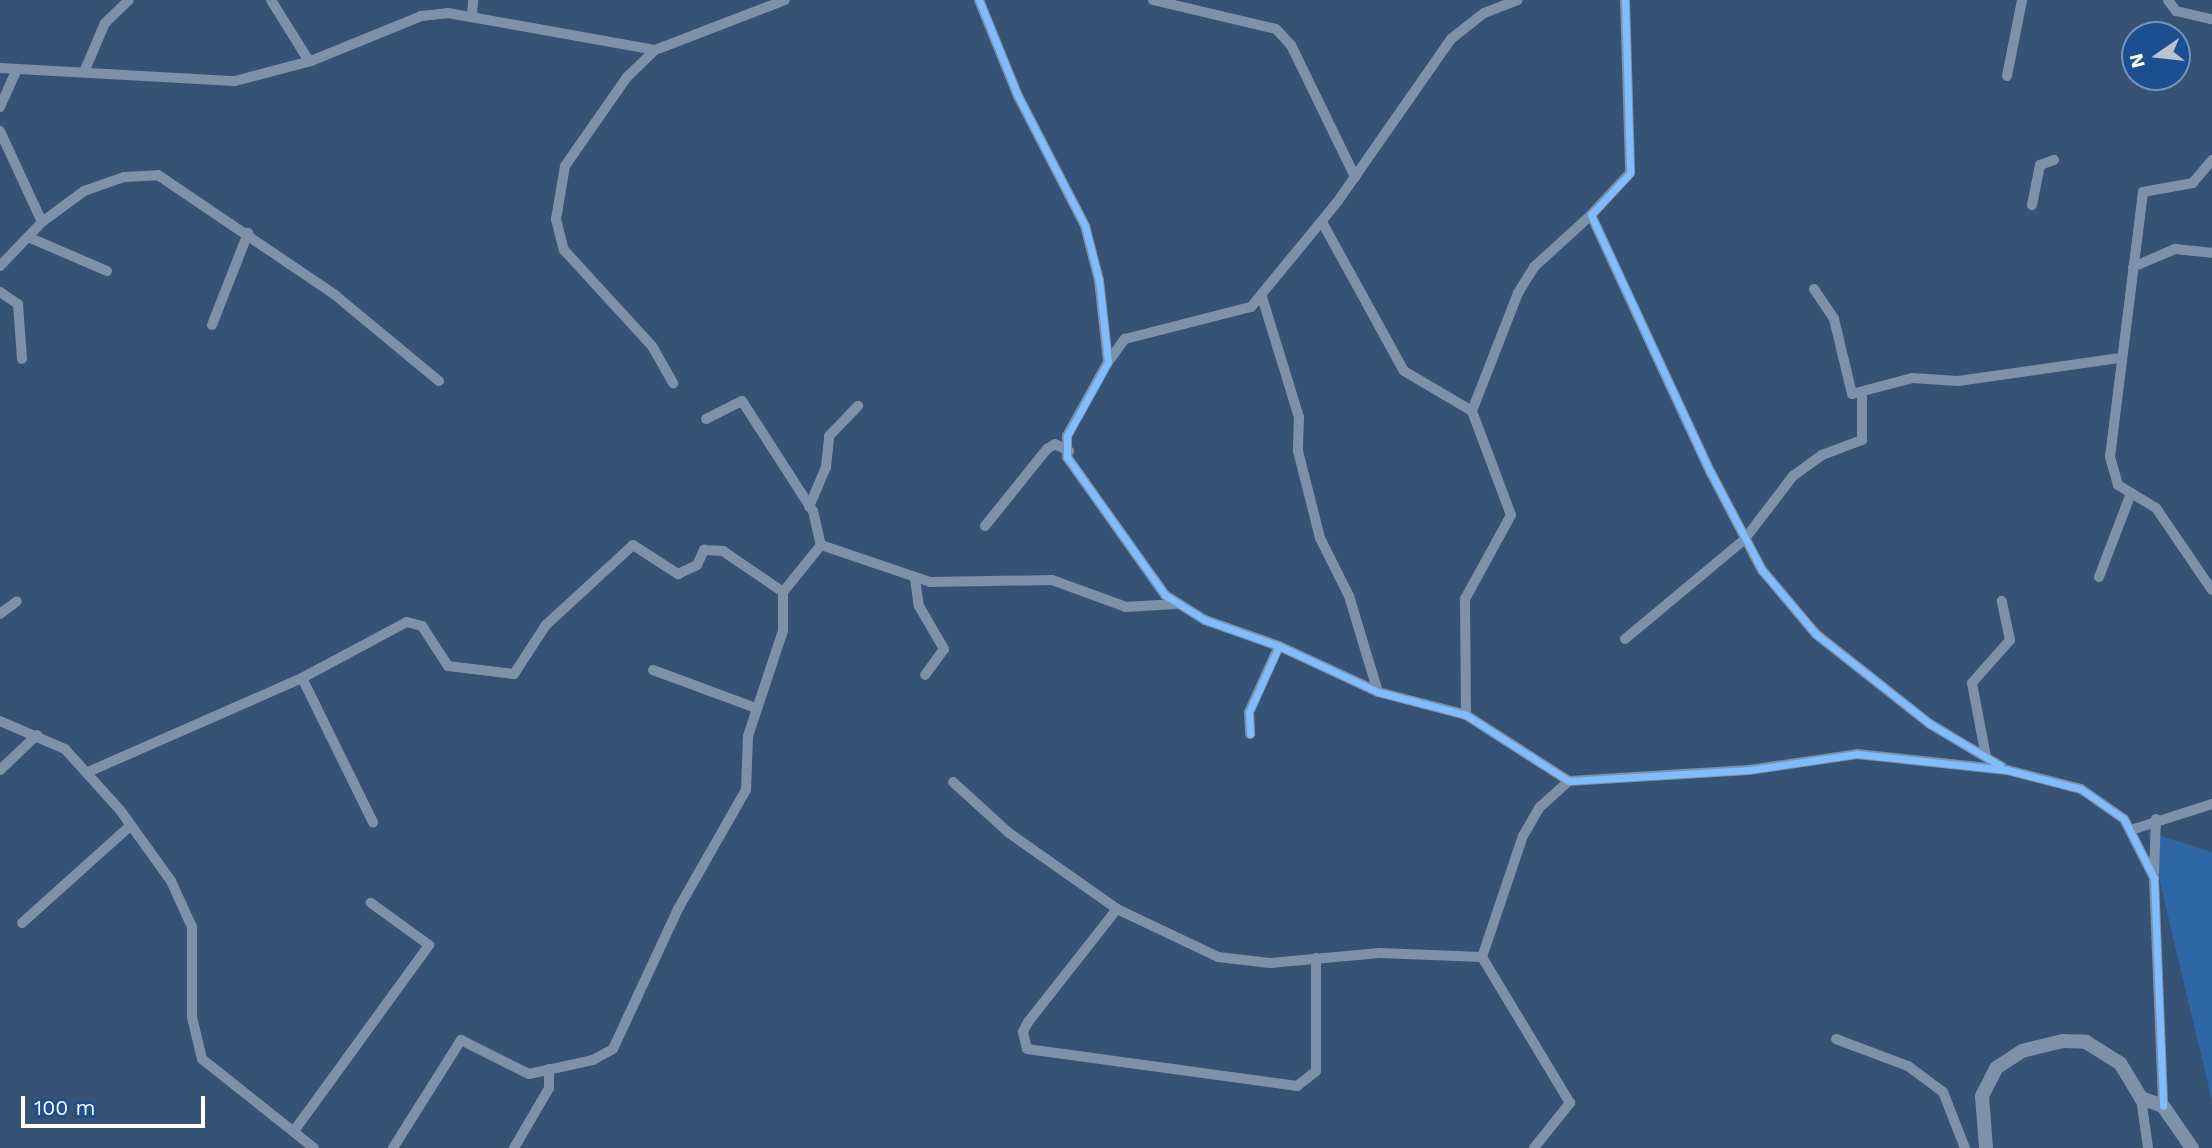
<!DOCTYPE html>
<style>
body{margin:0}
#map{position:relative;width:2212px;height:1148px;overflow:hidden;background:#365274;font-family:"Work Sans",sans-serif}
div>[style]{position:absolute}
.green>*{inset:0;background:#2f66a5}
.minor>*{height:10px;margin:-5px;padding:0 5px;transform-origin:5px;border-radius:5px;background:#7d92a8}
.tertiary>*{height:14px;margin:-7px;padding:0 7px;transform-origin:7px;border-radius:7px;background:#7d92a8}
.cycleway>*{height:7px;margin:-3.5px;padding:0 3.5px;transform-origin:3.5px;border-radius:3.5px;background:#80bcff}
span{translate:-50% -50%;white-space:nowrap;text-align:center;line-height:1.15;-webkit-text-stroke:6px #1b4f8f;paint-order:stroke}
.north{position:absolute;left:2121px;top:21px;width:70px;height:70px;box-sizing:border-box;background:#1b4f8f;border:2px solid #7695bc;border-radius:50%;rotate:256deg;font-size:19px;font-weight:700;line-height:28px;text-align:center;color:#fff}
.north::after{content:'';display:block;margin:auto;width:24px;height:32px;background:#b9c2ce;clip-path:polygon(50% 0,100% 100%,50% 72%,0 100%)}
.scale{position:absolute;left:21px;top:1096px;width:184px;height:32px;box-sizing:border-box;border:4px solid #fff;border-top:0;padding-left:9px;font-size:21px;line-height:24px;white-space:nowrap;color:#fff;-webkit-text-stroke:5px #1b4f8f;paint-order:stroke}
</style>
<div id="map">
<div class="green">
<i style="clip-path:polygon(2148px 832px,2212px 852px,2212px 1101px)"></i>
</div>
<div class="minor">
<i style="left:271px;top:0;width:72px;rotate:58.1deg"></i>
<i style="left:979px;top:0;width:104px;rotate:67.9deg"></i>
<i style="left:1018px;top:96px;width:146px;rotate:62.7deg"></i>
<i style="left:1085px;top:226px;width:56px;rotate:75.5deg"></i>
<i style="left:1099px;top:280px;width:82px;rotate:83.7deg"></i>
<i style="left:1108px;top:362px;width:85px;rotate:119deg"></i>
<i style="left:1067px;top:436px;width:21px;rotate:90deg"></i>
<i style="left:1067px;top:457px;width:169px;rotate:54.6deg"></i>
<i style="left:1165px;top:595px;width:47px;rotate:32deg"></i>
<i style="left:1205px;top:620px;width:78px;rotate:19.4deg"></i>
<i style="left:1279px;top:646px;width:72px;rotate:114.4deg"></i>
<i style="left:1249px;top:712px;width:22px;rotate:87deg"></i>
<i style="left:1153px;top:0;width:126px;rotate:13.3deg"></i>
<i style="left:1276px;top:29px;width:22px;rotate:47deg"></i>
<i style="left:1291px;top:45px;width:147px;rotate:64.1deg"></i>
<i style="left:1625px;top:0;width:173px;rotate:88.3deg"></i>
<i style="left:1630px;top:173px;width:57px;rotate:132.9deg"></i>
<i style="left:1591px;top:215px;width:285px;rotate:65.1deg"></i>
<i style="left:1711px;top:473px;width:110px;rotate:62.3deg"></i>
<i style="left:1762px;top:570px;width:84px;rotate:49.8deg"></i>
<i style="left:1816px;top:634px;width:145px;rotate:38.3deg"></i>
<i style="left:1930px;top:724px;width:84px;rotate:30.8deg"></i>
<i style="left:2168px;top:0;width:14px;rotate:54deg"></i>
<i style="left:2176px;top:11px;width:37px;rotate:13deg"></i>
<i style="left:472px;top:16px;width:16px;rotate:-86deg"></i>
<i style="left:655px;top:50px;width:39px;rotate:136deg"></i>
<i style="left:627px;top:77px;width:108px;rotate:124.9deg"></i>
<i style="left:565px;top:166px;width:54px;rotate:99.6deg"></i>
<i style="left:556px;top:219px;width:32px;rotate:76deg"></i>
<i style="left:564px;top:250px;width:130px;rotate:47.5deg"></i>
<i style="left:652px;top:346px;width:43px;rotate:60.4deg"></i>
<i style="left:0;top:68px;width:235px;rotate:3.2deg"></i>
<i style="left:235px;top:81px;width:79px;rotate:-14.7deg"></i>
<i style="left:311px;top:61px;width:119px;rotate:-22.2deg"></i>
<i style="left:421px;top:16px;width:27px;rotate:-6deg"></i>
<i style="left:448px;top:13px;width:210px;rotate:10.1deg"></i>
<i style="left:655px;top:50px;width:139px;rotate:-21deg"></i>
<i style="left:84px;top:72px;width:53px;rotate:-66.8deg"></i>
<i style="left:105px;top:23px;width:33px;rotate:-44deg"></i>
<i style="left:2007px;top:76px;width:77px;rotate:-78.8deg"></i>
<i style="left:0;top:107px;width:42px;rotate:-65.9deg"></i>
<i style="left:0;top:131px;width:100px;rotate:65.2deg"></i>
<i style="left:2212px;top:160px;width:30px;rotate:130deg"></i>
<i style="left:2193px;top:183px;width:51px;rotate:169.8deg"></i>
<i style="left:2143px;top:192px;width:267px;rotate:97.1deg"></i>
<i style="left:2110px;top:457px;width:29px;rotate:74deg"></i>
<i style="left:2118px;top:485px;width:44px;rotate:31.2deg"></i>
<i style="left:2156px;top:508px;width:99px;rotate:55.7deg"></i>
<i style="left:2032px;top:205px;width:41px;rotate:-78.7deg"></i>
<i style="left:2040px;top:165px;width:15px;rotate:-20deg"></i>
<i style="left:1322px;top:222px;width:170px;rotate:61.2deg"></i>
<i style="left:1404px;top:371px;width:79px;rotate:30.5deg"></i>
<i style="left:28px;top:237px;width:86px;rotate:23.3deg"></i>
<i style="left:0;top:266px;width:61px;rotate:-46.3deg"></i>
<i style="left:42px;top:222px;width:52px;rotate:-36.4deg"></i>
<i style="left:84px;top:191px;width:42px;rotate:-19.3deg"></i>
<i style="left:124px;top:177px;width:34px;rotate:-3deg"></i>
<i style="left:158px;top:175px;width:214px;rotate:34.1deg"></i>
<i style="left:335px;top:295px;width:135px;rotate:39.6deg"></i>
<i style="left:2133px;top:267px;width:46px;rotate:-23.2deg"></i>
<i style="left:2175px;top:249px;width:37px;rotate:6deg"></i>
<i style="left:1814px;top:289px;width:36px;rotate:56deg"></i>
<i style="left:1834px;top:319px;width:77px;rotate:76.5deg"></i>
<i style="left:1852px;top:394px;width:62px;rotate:-14.9deg"></i>
<i style="left:1912px;top:378px;width:46px;rotate:3.7deg"></i>
<i style="left:1958px;top:381px;width:164px;rotate:-8.1deg"></i>
<i style="left:0;top:292px;width:22px;rotate:34deg"></i>
<i style="left:18px;top:304px;width:55px;rotate:85.8deg"></i>
<i style="left:1262px;top:297px;width:126px;rotate:72.9deg"></i>
<i style="left:1299px;top:417px;width:34px;rotate:92deg"></i>
<i style="left:1298px;top:451px;width:90px;rotate:75.8deg"></i>
<i style="left:1320px;top:538px;width:65px;rotate:63.4deg"></i>
<i style="left:1349px;top:596px;width:100px;rotate:73.2deg"></i>
<i style="left:212px;top:325px;width:99px;rotate:-68.6deg"></i>
<i style="left:1108px;top:362px;width:29px;rotate:-54deg"></i>
<i style="left:1125px;top:339px;width:130px;rotate:-14.3deg"></i>
<i style="left:1251px;top:307px;width:137px;rotate:-50.6deg"></i>
<i style="left:1338px;top:201px;width:198px;rotate:-55.1deg"></i>
<i style="left:1451px;top:39px;width:42px;rotate:-38.2deg"></i>
<i style="left:1484px;top:13px;width:36px;rotate:-21deg"></i>
<i style="left:706px;top:419px;width:40px;rotate:-26.6deg"></i>
<i style="left:742px;top:401px;width:131px;rotate:57.2deg"></i>
<i style="left:813px;top:511px;width:35px;rotate:77deg"></i>
<i style="left:809px;top:507px;width:43px;rotate:-67deg"></i>
<i style="left:826px;top:467px;width:31px;rotate:-84deg"></i>
<i style="left:829px;top:436px;width:42px;rotate:-46deg"></i>
<i style="left:985px;top:526px;width:99px;rotate:-51.2deg"></i>
<i style="left:1047px;top:449px;width:9px;rotate:-32deg"></i>
<i style="left:1055px;top:444px;width:16px;rotate:27deg"></i>
<i style="left:821px;top:545px;width:115px;rotate:18.7deg"></i>
<i style="left:930px;top:582px;width:122px;rotate:-0.9deg"></i>
<i style="left:1052px;top:580px;width:79px;rotate:20deg"></i>
<i style="left:1126px;top:607px;width:49px;rotate:-3.5deg"></i>
<i style="left:2099px;top:577px;width:90px;rotate:-69.1deg"></i>
<i style="left:915px;top:579px;width:27px;rotate:82deg"></i>
<i style="left:919px;top:606px;width:50px;rotate:59.8deg"></i>
<i style="left:944px;top:649px;width:32px;rotate:126deg"></i>
<i style="left:0;top:614px;width:21px;rotate:-37deg"></i>
<i style="left:1625px;top:639px;width:155px;rotate:-39.8deg"></i>
<i style="left:1744px;top:540px;width:81px;rotate:-52.6deg"></i>
<i style="left:1793px;top:476px;width:36px;rotate:-36deg"></i>
<i style="left:1822px;top:455px;width:43px;rotate:-20.6deg"></i>
<i style="left:1862px;top:440px;width:45px;rotate:-90deg"></i>
<i style="left:1279px;top:646px;width:109px;rotate:24.9deg"></i>
<i style="left:1378px;top:692px;width:91px;rotate:14.6deg"></i>
<i style="left:1466px;top:715px;width:122px;rotate:32.7deg"></i>
<i style="left:1569px;top:781px;width:180px;rotate:-3.5deg"></i>
<i style="left:1749px;top:770px;width:109px;rotate:-8.4deg"></i>
<i style="left:1857px;top:754px;width:151px;rotate:6.1deg"></i>
<i style="left:2007px;top:770px;width:76px;rotate:14.4deg"></i>
<i style="left:2081px;top:789px;width:52px;rotate:34.9deg"></i>
<i style="left:2124px;top:819px;width:66px;rotate:63deg"></i>
<i style="left:2154px;top:878px;width:228px;rotate:87.7deg"></i>
<i style="left:653px;top:670px;width:110px;rotate:20.3deg"></i>
<i style="left:302px;top:678px;width:161px;rotate:63.8deg"></i>
<i style="left:1466px;top:715px;width:116px;rotate:-90.5deg"></i>
<i style="left:1465px;top:599px;width:96px;rotate:-61.3deg"></i>
<i style="left:1511px;top:515px;width:111px;rotate:-110.6deg"></i>
<i style="left:1472px;top:411px;width:127px;rotate:-68.7deg"></i>
<i style="left:1518px;top:293px;width:31px;rotate:-58deg"></i>
<i style="left:1534px;top:267px;width:77px;rotate:-42.4deg"></i>
<i style="left:0;top:721px;width:71px;rotate:23.3deg"></i>
<i style="left:65px;top:749px;width:82px;rotate:48deg"></i>
<i style="left:120px;top:810px;width:87px;rotate:54.3deg"></i>
<i style="left:171px;top:881px;width:51px;rotate:65.5deg"></i>
<i style="left:192px;top:927px;width:90px;rotate:90deg"></i>
<i style="left:192px;top:1017px;width:43px;rotate:76.6deg"></i>
<i style="left:202px;top:1059px;width:143px;rotate:38.5deg"></i>
<i style="left:1986px;top:757px;width:75px;rotate:-100.7deg"></i>
<i style="left:1972px;top:683px;width:57px;rotate:-48.5deg"></i>
<i style="left:2010px;top:640px;width:40px;rotate:-102deg"></i>
<i style="left:0;top:770px;width:51px;rotate:-43.4deg"></i>
<i style="left:88px;top:772px;width:234px;rotate:-23.7deg"></i>
<i style="left:302px;top:678px;width:119px;rotate:-28.1deg"></i>
<i style="left:407px;top:622px;width:16px;rotate:15deg"></i>
<i style="left:422px;top:626px;width:48px;rotate:57deg"></i>
<i style="left:448px;top:666px;width:66px;rotate:6.9deg"></i>
<i style="left:514px;top:674px;width:59px;rotate:-56.9deg"></i>
<i style="left:546px;top:625px;width:118px;rotate:-42.6deg"></i>
<i style="left:633px;top:545px;width:54px;rotate:32.8deg"></i>
<i style="left:678px;top:574px;width:21px;rotate:-25deg"></i>
<i style="left:697px;top:565px;width:17px;rotate:-65deg"></i>
<i style="left:704px;top:550px;width:19px;rotate:3deg"></i>
<i style="left:723px;top:551px;width:73px;rotate:34.3deg"></i>
<i style="left:953px;top:782px;width:76px;rotate:42.3deg"></i>
<i style="left:1009px;top:833px;width:132px;rotate:35.1deg"></i>
<i style="left:1117px;top:909px;width:112px;rotate:25.4deg"></i>
<i style="left:1218px;top:957px;width:52px;rotate:6.6deg"></i>
<i style="left:1270px;top:963px;width:110px;rotate:-5.2deg"></i>
<i style="left:1380px;top:953px;width:102px;rotate:2.2deg"></i>
<i style="left:2131px;top:830px;width:85px;rotate:-17.8deg"></i>
<i style="left:2154px;top:872px;width:53px;rotate:-87.8deg"></i>
<i style="left:1117px;top:909px;width:144px;rotate:128.2deg"></i>
<i style="left:1028px;top:1022px;width:11px;rotate:117deg"></i>
<i style="left:1023px;top:1032px;width:17px;rotate:77deg"></i>
<i style="left:1027px;top:1049px;width:273px;rotate:7.8deg"></i>
<i style="left:1297px;top:1086px;width:24px;rotate:-38deg"></i>
<i style="left:1316px;top:1071px;width:113px;rotate:-90deg"></i>
<i style="left:22px;top:923px;width:144px;rotate:-41.9deg"></i>
<i style="left:1836px;top:1039px;width:77px;rotate:20.6deg"></i>
<i style="left:1908px;top:1066px;width:44px;rotate:36.6deg"></i>
<i style="left:1943px;top:1092px;width:60px;rotate:68.6deg"></i>
<i style="left:2141px;top:1098px;width:50px;rotate:82deg"></i>
<i style="left:294px;top:1131px;width:230px;rotate:-54deg"></i>
<i style="left:429px;top:945px;width:72px;rotate:-144.1deg"></i>
<i style="left:393px;top:1148px;width:128px;rotate:-57.8deg"></i>
<i style="left:461px;top:1040px;width:76px;rotate:26.6deg"></i>
<i style="left:529px;top:1074px;width:66px;rotate:-12.3deg"></i>
<i style="left:593px;top:1060px;width:23px;rotate:-29deg"></i>
<i style="left:613px;top:1049px;width:154px;rotate:-65.1deg"></i>
<i style="left:678px;top:909px;width:137px;rotate:-60.3deg"></i>
<i style="left:746px;top:790px;width:54px;rotate:-87.9deg"></i>
<i style="left:748px;top:736px;width:111px;rotate:-71.6deg"></i>
<i style="left:783px;top:631px;width:39px;rotate:-90deg"></i>
<i style="left:783px;top:592px;width:60px;rotate:-51deg"></i>
<i style="left:514px;top:1148px;width:69px;rotate:-59.7deg"></i>
<i style="left:549px;top:1088px;width:19px;rotate:-90deg"></i>
<i style="left:1534px;top:1148px;width:58px;rotate:-51.3deg"></i>
<i style="left:1570px;top:1103px;width:170px;rotate:-121.1deg"></i>
<i style="left:1482px;top:957px;width:128px;rotate:-71.3deg"></i>
<i style="left:1523px;top:836px;width:34px;rotate:-60deg"></i>
<i style="left:1540px;top:807px;width:39px;rotate:-42deg"></i>
</div>
<div class="tertiary">
<i style="left:1986px;top:1148px;width:52px;rotate:-94.4deg"></i>
<i style="left:1982px;top:1096px;width:31px;rotate:-63deg"></i>
<i style="left:1996px;top:1068px;width:31px;rotate:-33deg"></i>
<i style="left:2022px;top:1051px;width:42px;rotate:-13.7deg"></i>
<i style="left:2063px;top:1041px;width:23px;rotate:2deg"></i>
<i style="left:2086px;top:1042px;width:40px;rotate:32deg"></i>
<i style="left:2120px;top:1063px;width:41px;rotate:59deg"></i>
<i style="left:2141px;top:1098px;width:23px;rotate:20deg"></i>
<i style="left:2163px;top:1106px;width:51px;rotate:55.4deg"></i>
</div>
<div class="cycleway">
<i style="left:979px;top:0;width:104px;rotate:67.9deg"></i>
<i style="left:1018px;top:96px;width:146px;rotate:62.7deg"></i>
<i style="left:1085px;top:226px;width:56px;rotate:75.5deg"></i>
<i style="left:1099px;top:280px;width:82px;rotate:83.7deg"></i>
<i style="left:1108px;top:362px;width:85px;rotate:119deg"></i>
<i style="left:1067px;top:436px;width:21px;rotate:90deg"></i>
<i style="left:1067px;top:457px;width:169px;rotate:54.6deg"></i>
<i style="left:1165px;top:595px;width:47px;rotate:32deg"></i>
<i style="left:1205px;top:620px;width:78px;rotate:19.4deg"></i>
<i style="left:1279px;top:646px;width:72px;rotate:114.4deg"></i>
<i style="left:1249px;top:712px;width:22px;rotate:87deg"></i>
<i style="left:1625px;top:0;width:173px;rotate:88.3deg"></i>
<i style="left:1630px;top:173px;width:57px;rotate:132.9deg"></i>
<i style="left:1591px;top:215px;width:285px;rotate:65.1deg"></i>
<i style="left:1711px;top:473px;width:110px;rotate:62.3deg"></i>
<i style="left:1762px;top:570px;width:84px;rotate:49.8deg"></i>
<i style="left:1816px;top:634px;width:145px;rotate:38.3deg"></i>
<i style="left:1930px;top:724px;width:82px;rotate:30.6deg"></i>
<i style="left:1279px;top:646px;width:109px;rotate:24.9deg"></i>
<i style="left:1378px;top:692px;width:91px;rotate:14.6deg"></i>
<i style="left:1466px;top:715px;width:122px;rotate:32.7deg"></i>
<i style="left:1569px;top:781px;width:180px;rotate:-3.5deg"></i>
<i style="left:1749px;top:770px;width:109px;rotate:-8.4deg"></i>
<i style="left:1857px;top:754px;width:151px;rotate:6.1deg"></i>
<i style="left:2007px;top:770px;width:76px;rotate:14.4deg"></i>
<i style="left:2081px;top:789px;width:52px;rotate:34.9deg"></i>
<i style="left:2124px;top:819px;width:66px;rotate:63deg"></i>
<i style="left:2154px;top:878px;width:228px;rotate:87.7deg"></i>
</div>
<div class="north">N</div>
<div class="scale">100 m</div>
</div>
